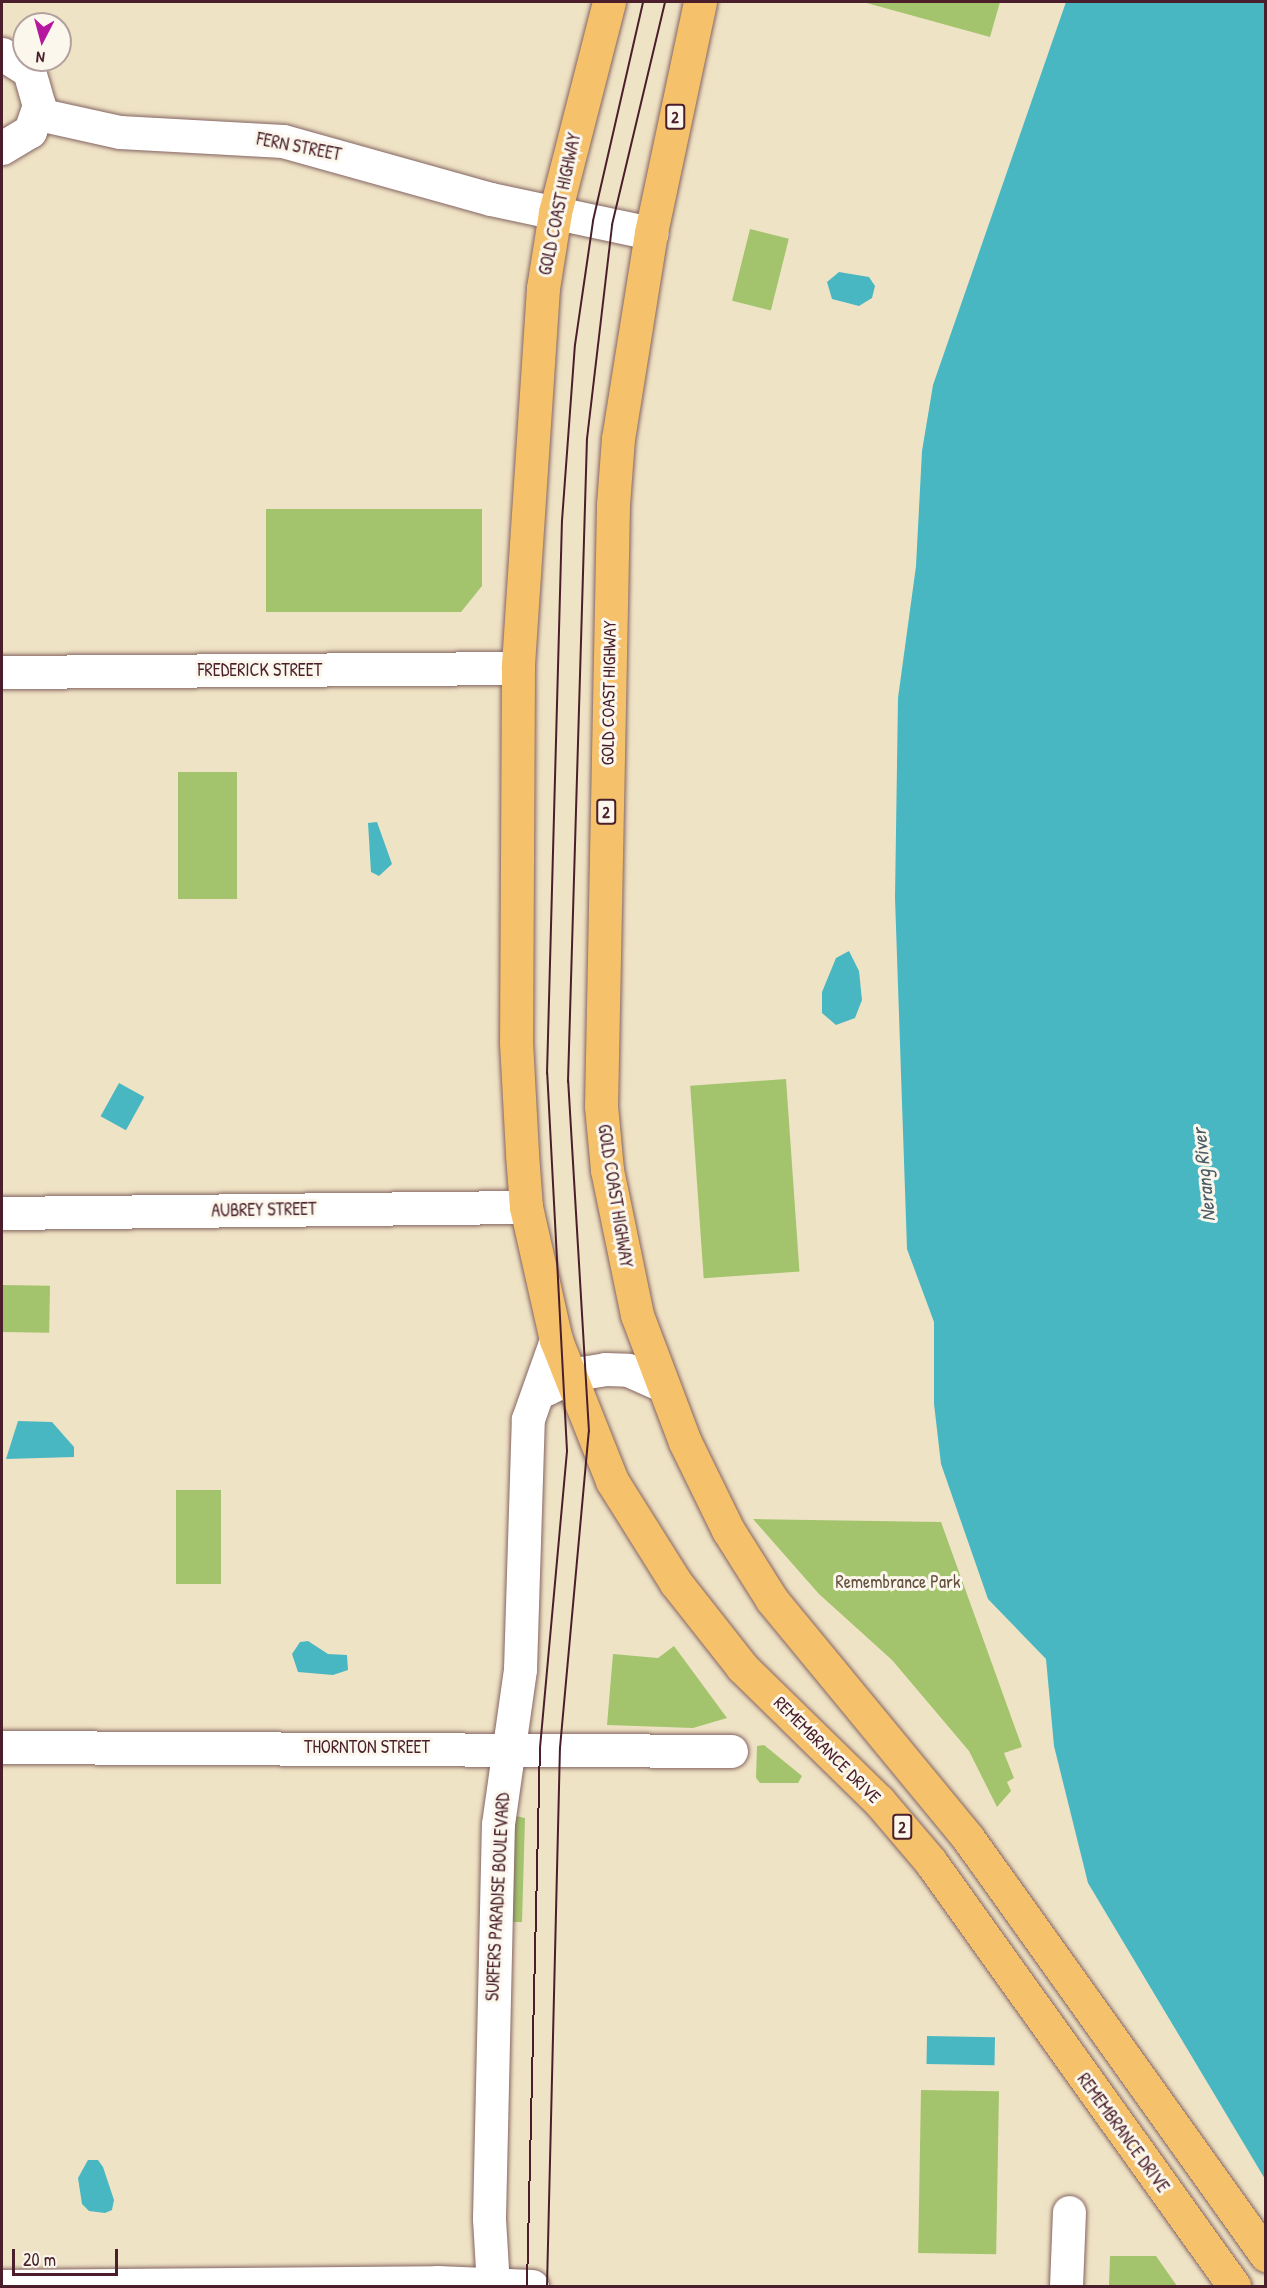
<!DOCTYPE html>
<style>
body{margin:0}
#map{position:relative;width:1267px;height:2288px;overflow:hidden;background:#efe3c5;font-family:"Patrick Hand",sans-serif}
div>[style]{position:absolute}
.green>*{inset:0;background:#a3c46d;transform-origin:0 0}
.water>*{inset:0;background:#49b7c2;transform-origin:0 0}
.roads{filter:drop-shadow(0 0 2px #846461) drop-shadow(0 0 2px #846461)}
.minor>*{height:33px;margin:-16.5px;padding:0 16.5px;transform-origin:16.5px;border-radius:16.5px;background:#fff}
.highway>*{height:33px;margin:-16.5px;padding:0 16.5px;transform-origin:16.5px;border-radius:16.5px;background:#f5c16b}
.tram>*{height:1.5px;margin:-0.75px;padding:0 0.75px;transform-origin:0.75px;border-radius:0.75px;background:#4a1f2b}
span{translate:-50% -50%;white-space:nowrap;text-align:center;line-height:1.15;-webkit-text-stroke:6px #fbf7ec;paint-order:stroke}
.shield-label span{padding:2px 4px;background:#fbf7ec;border:2px solid;border-radius:4px;-webkit-text-stroke-width:0}
.shield-label{font-size:16px;color:#4a1f2b;font-weight:700}
.street-label{font-size:18px;color:#4a1f2b}
.park-label{font-size:18px;color:#65513f}
.water-label{font-size:20px;color:#4a5c67;font-style:italic}
.frame{position:absolute;inset:0;border:3px solid #4a1f2b;pointer-events:none}
.north{position:absolute;left:12px;top:12px;width:60px;height:60px;box-sizing:border-box;background:#fbf7ec;border:2px solid #b4a19f;border-radius:50%;rotate:186deg;font-size:16px;font-weight:700;line-height:24px;text-align:center;color:#4a1f2b}
.north::after{content:'';display:block;margin:auto;width:21px;height:27px;background:#b5179e;clip-path:polygon(50% 0,100% 100%,50% 72%,0 100%)}
.scale{position:absolute;left:12px;top:2249px;width:106px;height:27px;box-sizing:border-box;border:3px solid #4a1f2b;border-top:0;padding-left:8px;font-size:18px;line-height:21px;white-space:nowrap;color:#4a1f2b;-webkit-text-stroke:4px #fbf7ec;paint-order:stroke}
</style>
<div id="map">
<div class="green">
<i style="clip-path:polygon(863px 2px,1000px 2px,990px 37px)"></i>
<i style="left:750px;top:229px;width:40px;height:74px;rotate:14deg"></i>
<i style="clip-path:polygon(266px 509px,482px 509px,482px 586px,461px 612px,266px 612px)"></i>
<i style="left:178px;top:772px;width:59px;height:127px"></i>
<i style="left:786px;top:1079px;width:193px;height:96px;rotate:86deg"></i>
<i style="left:2px;top:1285px;width:48px;height:47px;rotate:1deg"></i>
<i style="left:176px;top:1490px;width:45px;height:94px"></i>
<i style="clip-path:polygon(753px 1519px,941px 1522px,1022px 1747px,1004px 1753px,1014px 1778px,1007px 1782px,1011px 1791px,997px 1807px,969px 1751px,892px 1660px,819px 1594px)"></i>
<i style="clip-path:polygon(674px 1646px,727px 1718px,693px 1728px,607px 1725px,613px 1654px,658px 1658px)"></i>
<i style="clip-path:polygon(764px 1745px,802px 1776px,798px 1783px,760px 1783px,756px 1778px,757px 1746px)"></i>
<i style="clip-path:polygon(511px 1815px,525px 1818px,522px 1922px,506px 1922px)"></i>
<i style="left:921px;top:2090px;width:78px;height:163px;rotate:1deg"></i>
<i style="clip-path:polygon(1110px 2256px,1156px 2256px,1177px 2286px,1109px 2286px)"></i>
</div>
<div class="water">
<i style="clip-path:polygon(1066px 2px,1265px 2px,1265px 2179px,1088px 1883px,1054px 1746px,1046px 1659px,988px 1599px,941px 1464px,934px 1404px,934px 1322px,907px 1249px,895px 898px,898px 698px,916px 566px,922px 451px,933px 385px)"></i>
<i style="clip-path:polygon(839px 272px,869px 277px,875px 286px,872px 298px,859px 306px,832px 299px,827px 282px)"></i>
<i style="clip-path:polygon(377px 822px,392px 864px,379px 876px,371px 872px,368px 823px)"></i>
<i style="clip-path:polygon(849px 951px,859px 971px,862px 1000px,855px 1018px,836px 1025px,822px 1013px,822px 992px,836px 958px)"></i>
<i style="left:119px;top:1083px;width:29px;height:38px;rotate:29deg"></i>
<i style="clip-path:polygon(18px 1421px,52px 1422px,74px 1447px,74px 1457px,6px 1459px)"></i>
<i style="clip-path:polygon(308px 1641px,328px 1654px,347px 1655px,348px 1670px,333px 1675px,298px 1672px,292px 1654px,300px 1642px)"></i>
<i style="left:927px;top:2036px;width:68px;height:28px;rotate:1deg"></i>
<i style="clip-path:polygon(88px 2160px,98px 2160px,103px 2167px,114px 2200px,112px 2210px,105px 2213px,89px 2211px,82px 2204px,78px 2178px)"></i>
</div>
<div class="roads">
<div class="minor">
<i style="left:2px;top:54px;width:32px;rotate:32deg"></i>
<i style="left:29px;top:71px;width:35px;rotate:74deg"></i>
<i style="left:39px;top:105px;width:28px;rotate:109deg"></i>
<i style="left:30px;top:131px;width:33px;rotate:149deg"></i>
<i style="left:38px;top:114px;width:84px;rotate:12.4deg"></i>
<i style="left:120px;top:132px;width:163px;rotate:3.2deg"></i>
<i style="left:283px;top:141px;width:216px;rotate:15.6deg"></i>
<i style="left:491px;top:199px;width:164px;rotate:12deg"></i>
<i style="left:2px;top:672px;width:516px;rotate:-0.44deg"></i>
<i style="left:2px;top:1213px;width:524px;rotate:-0.66deg"></i>
<i style="left:546px;top:1389px;width:33px;rotate:-27deg"></i>
<i style="left:575px;top:1374px;width:30px;rotate:-9deg"></i>
<i style="left:605px;top:1369px;width:23px;rotate:2deg"></i>
<i style="left:628px;top:1370px;width:37px;rotate:24deg"></i>
<i style="left:2px;top:1747px;width:729px;rotate:0.31deg"></i>
<i style="left:2px;top:2286px;width:435px;rotate:-0.5deg"></i>
<i style="left:437px;top:2282px;width:95px;rotate:2.4deg"></i>
<i style="left:493px;top:2286px;width:68px;rotate:-93.4deg"></i>
<i style="left:489px;top:2218px;width:394px;rotate:-88.7deg"></i>
<i style="left:498px;top:1824px;width:157px;rotate:-81.9deg"></i>
<i style="left:520px;top:1669px;width:250px;rotate:-88.2deg"></i>
<i style="left:528px;top:1419px;width:84px;rotate:-70.5deg"></i>
<i style="left:1066px;top:2286px;width:74px;rotate:-87.7deg"></i>
</div>
<div class="highway">
<i style="left:609px;top:2px;width:218px;rotate:104.4deg"></i>
<i style="left:555px;top:213px;width:76px;rotate:99.1deg"></i>
<i style="left:543px;top:288px;width:381px;rotate:93.8deg"></i>
<i style="left:518px;top:668px;width:374px;rotate:90.3deg"></i>
<i style="left:516px;top:1042px;width:112px;rotate:86.9deg"></i>
<i style="left:522px;top:1154px;width:53px;rotate:85.7deg"></i>
<i style="left:526px;top:1207px;width:136px;rotate:77.3deg"></i>
<i style="left:556px;top:1340px;width:152px;rotate:68.3deg"></i>
<i style="left:612px;top:1481px;width:120px;rotate:57.9deg"></i>
<i style="left:676px;top:1583px;width:107px;rotate:51.8deg"></i>
<i style="left:742px;top:1667px;width:192px;rotate:44.4deg"></i>
<i style="left:879px;top:1801px;width:79px;rotate:49.6deg"></i>
<i style="left:930px;top:1861px;width:523px;rotate:54.42deg"></i>
<i style="left:700px;top:2px;width:236px;rotate:102deg"></i>
<i style="left:651px;top:233px;width:208px;rotate:99.1deg"></i>
<i style="left:618px;top:438px;width:67px;rotate:94.3deg"></i>
<i style="left:613px;top:505px;width:601px;rotate:91.14deg"></i>
<i style="left:601px;top:1106px;width:64px;rotate:84.6deg"></i>
<i style="left:607px;top:1170px;width:148px;rotate:78.3deg"></i>
<i style="left:637px;top:1315px;width:136px;rotate:69.3deg"></i>
<i style="left:685px;top:1442px;width:98px;rotate:64deg"></i>
<i style="left:728px;top:1530px;width:83px;rotate:57.8deg"></i>
<i style="left:772px;top:1600px;width:308px;rotate:50.5deg"></i>
<i style="left:968px;top:1838px;width:513px;rotate:54.45deg"></i>
</div>
</div>
<div class="tram">
<i style="left:527px;top:2286px;width:538px;rotate:-88.62deg"></i>
<i style="left:540px;top:1748px;width:298px;rotate:-84.8deg"></i>
<i style="left:567px;top:1451px;width:378px;rotate:-93deg"></i>
<i style="left:547px;top:1074px;width:553px;rotate:-88.45deg"></i>
<i style="left:562px;top:521px;width:176px;rotate:-85.8deg"></i>
<i style="left:575px;top:345px;width:125px;rotate:-81.7deg"></i>
<i style="left:593px;top:221px;width:225px;rotate:-77.1deg"></i>
<i style="left:547px;top:2286px;width:538px;rotate:-88.62deg"></i>
<i style="left:560px;top:1748px;width:317px;rotate:-84.8deg"></i>
<i style="left:589px;top:1432px;width:351px;rotate:-93.4deg"></i>
<i style="left:568px;top:1082px;width:643px;rotate:-88.31deg"></i>
<i style="left:587px;top:439px;width:215px;rotate:-83.3deg"></i>
<i style="left:612px;top:225px;width:229px;rotate:-76.6deg"></i>
</div>
<div class="shield-label">
<span style="left:675px;top:117px">2</span>
<span style="left:606px;top:812px">2</span>
<span style="left:902px;top:1827px">2</span>
</div>
<div class="street-label">
<span style="left:299px;top:147px;rotate:11deg">FERN STREET</span>
<span style="left:560px;top:204px;rotate:-78deg">GOLD COAST HIGHWAY</span>
<span style="left:260px;top:670px">FREDERICK STREET</span>
<span style="left:609px;top:693px;rotate:-89deg">GOLD COAST HIGHWAY</span>
<span style="left:615px;top:1196px;rotate:81deg">GOLD COAST HIGHWAY</span>
<span style="left:264px;top:1210px;rotate:-1deg">AUBREY STREET</span>
<span style="left:367px;top:1747px">THORNTON STREET</span>
<span style="left:827px;top:1750px;rotate:45deg">REMEMBRANCE DRIVE</span>
<span style="left:498px;top:1897px;rotate:-87deg">SURFERS PARADISE BOULEVARD</span>
<span style="left:1123px;top:2133px;rotate:54deg">REMEMBRANCE DRIVE</span>
</div>
<div class="park-label">
<span style="left:898px;top:1582px">Remembrance Park</span>
</div>
<div class="water-label">
<span style="left:1203px;top:1175px;rotate:-96deg">Nerang River</span>
</div>
<div class="frame"></div>
<div class="north">N</div>
<div class="scale">20 m</div>
</div>
